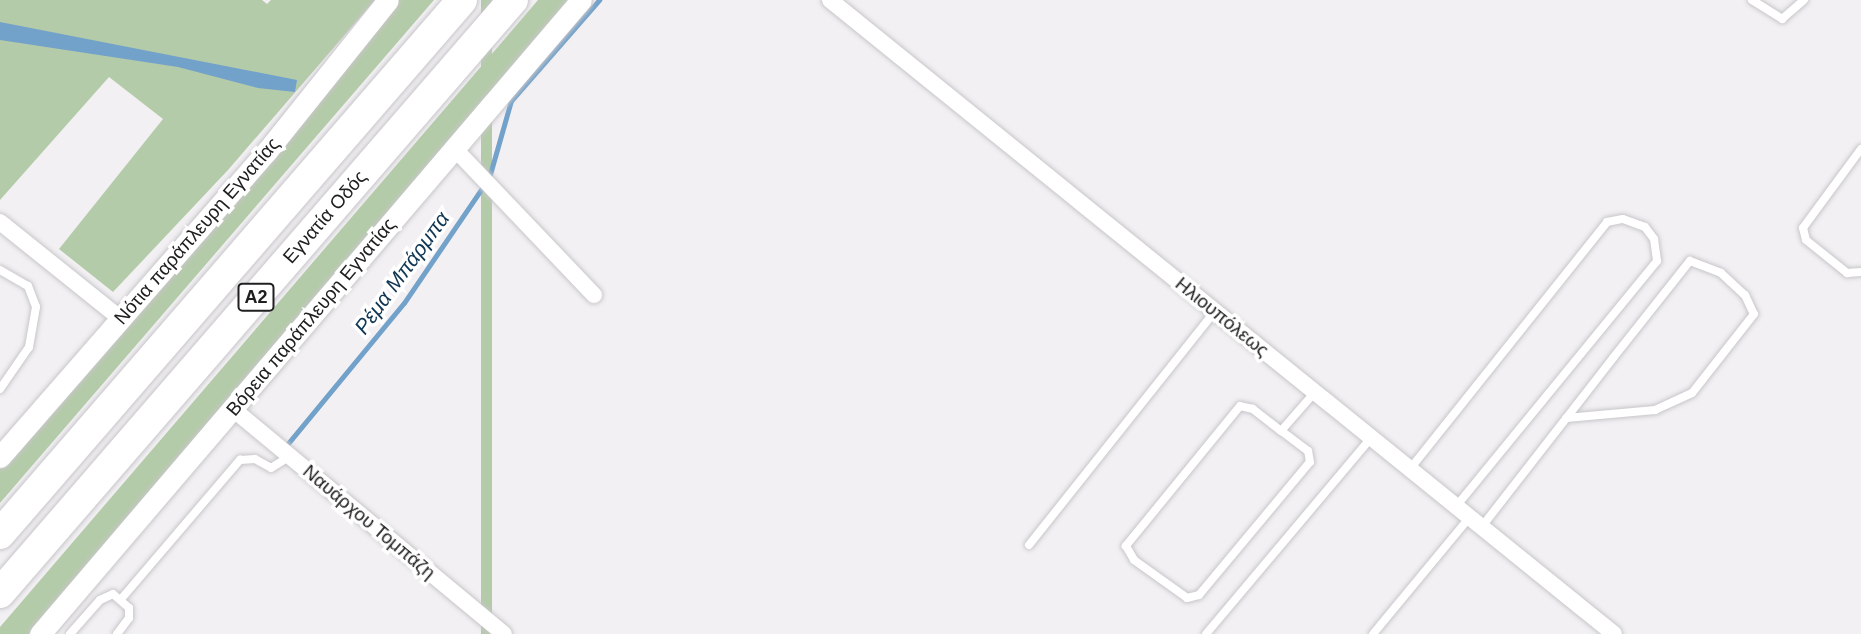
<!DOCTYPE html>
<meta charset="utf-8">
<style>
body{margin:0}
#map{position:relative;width:1861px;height:634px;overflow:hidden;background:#f2f0f3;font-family:Helvetica,sans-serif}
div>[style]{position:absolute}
.green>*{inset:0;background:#b4cba9;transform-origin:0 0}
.water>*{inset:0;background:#72a2ca}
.stream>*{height:4.5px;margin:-2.25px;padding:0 2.25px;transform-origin:2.25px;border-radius:2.25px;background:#72a2ca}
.roads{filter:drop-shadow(0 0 2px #c8c6ca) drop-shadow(0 0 2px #c8c6ca)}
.service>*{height:8px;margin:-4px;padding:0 4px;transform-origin:4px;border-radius:4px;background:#fff}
.minor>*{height:16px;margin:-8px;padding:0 8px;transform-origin:8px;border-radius:8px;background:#fff}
.tertiary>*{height:21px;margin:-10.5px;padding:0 10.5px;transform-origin:10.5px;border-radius:10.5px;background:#fff}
.motorway>*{height:30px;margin:-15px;padding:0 15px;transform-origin:15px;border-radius:15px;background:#fff}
span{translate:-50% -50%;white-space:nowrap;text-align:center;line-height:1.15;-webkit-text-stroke:7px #fff;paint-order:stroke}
.shield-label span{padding:2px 5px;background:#fff;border:2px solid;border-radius:5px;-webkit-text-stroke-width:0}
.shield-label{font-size:18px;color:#202021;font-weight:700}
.street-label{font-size:19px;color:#202021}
.water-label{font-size:21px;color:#103652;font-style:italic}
</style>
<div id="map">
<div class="green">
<i style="clip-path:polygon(0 0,262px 0,267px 4px,271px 0,375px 0,228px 170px,113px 292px,59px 249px,163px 119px,109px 77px,0 200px)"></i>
<i style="clip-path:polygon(398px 0,434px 0,0 503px,0 464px)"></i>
<i style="left:481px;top:0;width:11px;height:735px"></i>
<i style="clip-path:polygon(538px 0,568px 0,29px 634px,0 634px,0 627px)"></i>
</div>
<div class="water">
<i style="clip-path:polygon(0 22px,297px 80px,295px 92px,258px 88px,178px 67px,0 40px)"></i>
</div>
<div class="stream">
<i style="left:286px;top:446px;width:185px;rotate:-50.5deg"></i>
<i style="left:404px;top:303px;width:151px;rotate:-55.8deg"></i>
<i style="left:489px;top:178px;width:80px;rotate:-74.1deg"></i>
<i style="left:511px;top:101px;width:134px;rotate:-48.9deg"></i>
</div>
<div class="roads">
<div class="service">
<i style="left:1752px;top:0;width:36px;rotate:32deg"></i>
<i style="left:1782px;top:19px;width:29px;rotate:-41deg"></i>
<i style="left:1861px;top:149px;width:98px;rotate:126.3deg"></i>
<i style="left:1803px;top:228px;width:12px;rotate:76deg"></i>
<i style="left:1806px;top:240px;width:53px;rotate:38.8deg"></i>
<i style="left:1847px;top:273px;width:14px;rotate:-4deg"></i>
<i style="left:0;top:270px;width:32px;rotate:30deg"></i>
<i style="left:28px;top:286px;width:22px;rotate:69deg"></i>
<i style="left:36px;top:307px;width:41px;rotate:99.9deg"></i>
<i style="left:29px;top:347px;width:51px;rotate:124.6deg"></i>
<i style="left:1281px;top:431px;width:36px;rotate:-142deg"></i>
<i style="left:1253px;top:409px;width:13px;rotate:-167deg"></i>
<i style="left:1240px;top:406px;width:181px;rotate:129.2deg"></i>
<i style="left:1126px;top:546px;width:16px;rotate:60deg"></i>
<i style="left:1134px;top:560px;width:65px;rotate:35.6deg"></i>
<i style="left:1187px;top:598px;width:12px;rotate:-14deg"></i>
<i style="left:1199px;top:595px;width:173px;rotate:-50.2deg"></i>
<i style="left:1310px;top:462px;width:11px;rotate:-100deg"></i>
<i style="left:1308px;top:451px;width:34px;rotate:-143deg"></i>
<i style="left:1281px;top:431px;width:50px;rotate:-49deg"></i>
<i style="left:1410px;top:469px;width:316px;rotate:-51.4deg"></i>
<i style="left:1607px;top:222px;width:16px;rotate:-11deg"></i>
<i style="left:1623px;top:219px;width:23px;rotate:20deg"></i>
<i style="left:1645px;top:227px;width:15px;rotate:53deg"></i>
<i style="left:1654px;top:239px;width:22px;rotate:82deg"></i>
<i style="left:1657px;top:261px;width:318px;rotate:129.3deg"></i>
<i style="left:1480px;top:529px;width:217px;rotate:-52.1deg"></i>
<i style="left:1613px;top:358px;width:124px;rotate:-51.6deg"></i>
<i style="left:1690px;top:261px;width:33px;rotate:21deg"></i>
<i style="left:1721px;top:273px;width:33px;rotate:43deg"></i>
<i style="left:1745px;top:295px;width:21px;rotate:65deg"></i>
<i style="left:1754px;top:314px;width:100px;rotate:128.1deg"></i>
<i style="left:1692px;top:393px;width:41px;rotate:155.3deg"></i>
<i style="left:1655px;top:410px;width:89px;rotate:174.9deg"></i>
<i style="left:1029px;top:545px;width:299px;rotate:-51.5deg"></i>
<i style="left:122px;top:598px;width:182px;rotate:-49.5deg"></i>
<i style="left:240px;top:460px;width:15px;rotate:-4deg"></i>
<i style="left:255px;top:459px;width:18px;rotate:29deg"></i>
<i style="left:271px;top:468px;width:22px;rotate:-32deg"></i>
<i style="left:70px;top:634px;width:45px;rotate:-48.6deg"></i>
<i style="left:100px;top:600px;width:14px;rotate:-25deg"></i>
<i style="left:113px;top:594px;width:21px;rotate:41deg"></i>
<i style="left:129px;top:608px;width:10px;rotate:90deg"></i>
<i style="left:129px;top:618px;width:20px;rotate:127deg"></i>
<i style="left:1206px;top:634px;width:255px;rotate:-49.9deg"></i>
<i style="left:1373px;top:634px;width:149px;rotate:-50.4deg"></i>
</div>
<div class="minor">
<i style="left:830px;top:0;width:1008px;rotate:38.96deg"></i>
<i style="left:454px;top:148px;width:203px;rotate:46.4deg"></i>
<i style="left:0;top:222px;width:155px;rotate:38.7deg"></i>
<i style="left:233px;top:409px;width:352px;rotate:39.7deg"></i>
</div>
<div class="tertiary">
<i style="left:0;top:457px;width:406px;rotate:-48.9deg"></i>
<i style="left:267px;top:151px;width:193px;rotate:-51.3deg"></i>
<i style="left:40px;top:634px;width:833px;rotate:-49.53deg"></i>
</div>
<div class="motorway">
<i style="left:0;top:534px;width:706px;rotate:-49.13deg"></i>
<i style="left:0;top:593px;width:784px;rotate:-49.14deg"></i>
</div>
</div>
<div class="shield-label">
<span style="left:256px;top:297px">Α2</span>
</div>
<div class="street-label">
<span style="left:325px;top:217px;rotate:-49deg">Εγνατία Οδός</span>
<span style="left:197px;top:231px;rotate:-49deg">Νότια παράπλευρη Εγνατίας</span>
<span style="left:311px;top:317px;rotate:-50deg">Βόρεια παράπλευρη Εγνατίας</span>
<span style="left:1222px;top:317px;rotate:39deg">Ηλιουπόλεως</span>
<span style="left:369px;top:522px;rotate:40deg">Ναυάρχου Τομπάζη</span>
</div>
<div class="water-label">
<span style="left:402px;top:273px;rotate:-54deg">Ρέμα Μπάρμπα</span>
</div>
</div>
